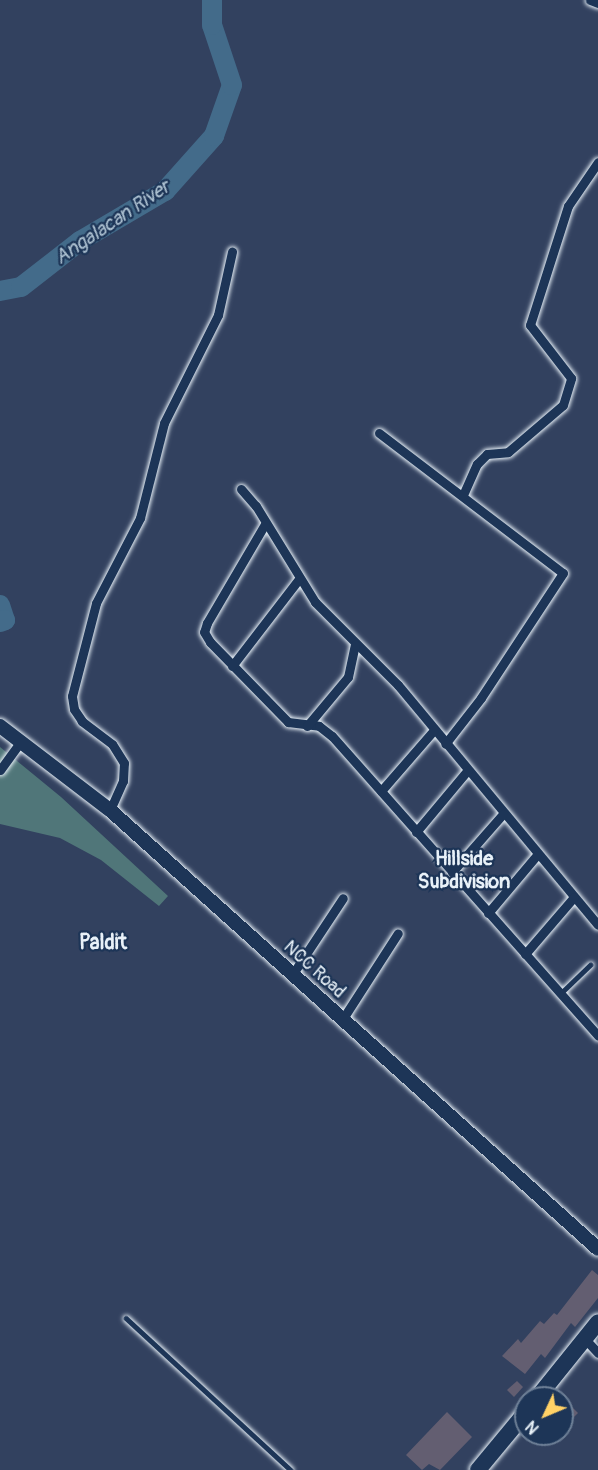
<!DOCTYPE html>
<style>
body{margin:0}
#map{position:relative;width:598px;height:1470px;overflow:hidden;background:#32415f;font-family:Pangolin,sans-serif}
div>[style]{position:absolute}
.green>*{inset:0;background:#507679}
.river>*{height:20px;margin:-10px;padding:0 10px;transform-origin:10px;border-radius:10px;background:#436b8a}
.building>*{inset:0;background:#635e71}
.roads{filter:drop-shadow(0 0 2px #e8f1f8) drop-shadow(0 0 2px #e8f1f8)}
.lane>*{height:4.5px;margin:-2.25px;padding:0 2.25px;transform-origin:2.25px;border-radius:2.25px;background:#1d3557}
.street>*{height:9px;margin:-4.5px;padding:0 4.5px;transform-origin:4.5px;border-radius:4.5px;background:#1d3557}
.secondary>*{height:14px;margin:-7px;padding:0 7px;transform-origin:7px;border-radius:7px;background:#1d3557}
.highway>*{height:16px;margin:-8px;padding:0 8px;transform-origin:8px;border-radius:8px;background:#1d3557}
span{translate:-50% -50%;white-space:nowrap;text-align:center;line-height:1.15;-webkit-text-stroke:4.5px #1d3557;paint-order:stroke}
.street-label{font-size:18px;color:#e8f1f8}
.water-label{font-size:20px;color:#aec2d2;font-style:italic}
.neighbourhood-label{font-size:20px;color:#e8f1f8;font-weight:700}
.quarter-label{font-size:21px;color:#e8f1f8;font-weight:700}
.north{position:absolute;left:514px;top:1386px;width:60px;height:60px;box-sizing:border-box;background:#1d3557;border:2px solid #6e8097;border-radius:50%;rotate:226deg;font-size:16px;font-weight:700;line-height:24px;text-align:center;color:#e8f1f8}
.north::after{content:'';display:block;margin:auto;width:21px;height:27px;background:#ffd166;clip-path:polygon(50% 0,100% 100%,50% 72%,0 100%)}
</style>
<div id="map">
<div class="green">
<i style="clip-path:polygon(0 747px,61px 797px,168px 896px,159px 906px,101px 860px,60px 838px,0 824px)"></i>
</div>
<div class="river">
<i style="left:0;top:291px;width:21px;rotate:-11deg"></i>
<i style="left:21px;top:287px;width:75px;rotate:-37.9deg"></i>
<i style="left:80px;top:241px;width:99px;rotate:-30.5deg"></i>
<i style="left:165px;top:191px;width:74px;rotate:-48.3deg"></i>
<i style="left:214px;top:136px;width:54px;rotate:-70.6deg"></i>
<i style="left:232px;top:85px;width:63px;rotate:-108.4deg"></i>
<i style="left:212px;top:25px;width:25px;rotate:-90deg"></i>
<i style="left:0;top:605px;width:16px;rotate:72deg"></i>
<i style="left:5px;top:620px;width:5px;rotate:158deg"></i>
</div>
<div class="building">
<i style="clip-path:polygon(592px 1270px,598px 1275px,598px 1298px,575px 1327px,571px 1323px,545px 1358px,541px 1354px,525px 1374px,502px 1356px,518px 1339px,521px 1343px,540px 1321px,544px 1324px,554px 1313px,557px 1315px)"></i>
<i style="clip-path:polygon(517px 1381px,523px 1387px,514px 1397px,507px 1390px)"></i>
<i style="clip-path:polygon(567px 1402px,578px 1413px,562px 1429px,562px 1407px)"></i>
<i style="clip-path:polygon(447px 1412px,472px 1437px,440px 1470px,429px 1464px,422px 1470px,406px 1455px)"></i>
</div>
<div class="roads">
<div class="lane">
<i style="left:560px;top:994px;width:42px;rotate:-44deg"></i>
<i style="left:126px;top:1318px;width:224px;rotate:42.7deg"></i>
</div>
<div class="street">
<i style="left:590px;top:0;width:9px;rotate:21deg"></i>
<i style="left:379px;top:433px;width:231px;rotate:37.3deg"></i>
<i style="left:563px;top:573px;width:149px;rotate:123.3deg"></i>
<i style="left:481px;top:698px;width:58px;rotate:128deg"></i>
<i style="left:241px;top:489px;width:23px;rotate:49deg"></i>
<i style="left:256px;top:506px;width:113px;rotate:58.4deg"></i>
<i style="left:315px;top:602px;width:117px;rotate:45deg"></i>
<i style="left:398px;top:685px;width:312px;rotate:50.2deg"></i>
<i style="left:463px;top:495px;width:34px;rotate:-66deg"></i>
<i style="left:477px;top:464px;width:14px;rotate:-45deg"></i>
<i style="left:487px;top:454px;width:21px;rotate:-5deg"></i>
<i style="left:508px;top:452px;width:72px;rotate:-40.5deg"></i>
<i style="left:563px;top:405px;width:28px;rotate:-73deg"></i>
<i style="left:571px;top:378px;width:67px;rotate:-127.7deg"></i>
<i style="left:530px;top:325px;width:125px;rotate:-72.3deg"></i>
<i style="left:568px;top:206px;width:53px;rotate:-55.7deg"></i>
<i style="left:265px;top:524px;width:115px;rotate:120.4deg"></i>
<i style="left:207px;top:623px;width:9px;rotate:108deg"></i>
<i style="left:204px;top:632px;width:12px;rotate:59deg"></i>
<i style="left:210px;top:642px;width:112px;rotate:45.7deg"></i>
<i style="left:288px;top:722px;width:31px;rotate:7deg"></i>
<i style="left:319px;top:726px;width:16px;rotate:38deg"></i>
<i style="left:332px;top:736px;width:401px;rotate:48.4deg"></i>
<i style="left:232px;top:666px;width:110px;rotate:-52.4deg"></i>
<i style="left:307px;top:726px;width:64px;rotate:-50.1deg"></i>
<i style="left:348px;top:677px;width:33px;rotate:-78deg"></i>
<i style="left:0;top:770px;width:37px;rotate:-54deg"></i>
<i style="left:381px;top:791px;width:81px;rotate:-49deg"></i>
<i style="left:110px;top:810px;width:32px;rotate:-66deg"></i>
<i style="left:123px;top:781px;width:18px;rotate:-87deg"></i>
<i style="left:124px;top:763px;width:22px;rotate:-122deg"></i>
<i style="left:112px;top:744px;width:38px;rotate:-143deg"></i>
<i style="left:82px;top:721px;width:14px;rotate:-124deg"></i>
<i style="left:74px;top:709px;width:13px;rotate:-99deg"></i>
<i style="left:72px;top:696px;width:96px;rotate:-75.5deg"></i>
<i style="left:96px;top:603px;width:96px;rotate:-62.6deg"></i>
<i style="left:140px;top:518px;width:98px;rotate:-75.8deg"></i>
<i style="left:164px;top:423px;width:121px;rotate:-63.4deg"></i>
<i style="left:218px;top:315px;width:65px;rotate:-77.5deg"></i>
<i style="left:416px;top:832px;width:80px;rotate:-50.1deg"></i>
<i style="left:452px;top:872px;width:77px;rotate:-48.7deg"></i>
<i style="left:488px;top:913px;width:76px;rotate:-49.8deg"></i>
<i style="left:525px;top:954px;width:75px;rotate:-49.3deg"></i>
<i style="left:292px;top:975px;width:92px;rotate:-56.5deg"></i>
<i style="left:342px;top:1020px;width:103px;rotate:-57.2deg"></i>
<i style="left:585px;top:1339px;width:19px;rotate:47deg"></i>
</div>
<div class="secondary">
<i style="left:0;top:726px;width:138px;rotate:37.4deg"></i>
<i style="left:110px;top:810px;width:656px;rotate:41.97deg"></i>
</div>
<div class="highway">
<i style="left:537px;top:1398px;width:97px;rotate:-51.2deg"></i>
<i style="left:478px;top:1470px;width:75px;rotate:-50.4deg"></i>
</div>
</div>
<div class="street-label">
<span style="left:314px;top:970px;rotate:42deg">NCC Road</span>
</div>
<div class="water-label">
<span style="left:112px;top:222px;rotate:-34deg">Angalacan River</span>
</div>
<div class="neighbourhood-label">
<span style="left:464px;top:870px">Hillside<br>Subdivision</span>
</div>
<div class="quarter-label">
<span style="left:103px;top:943px">Paldit</span>
</div>
<div class="north">N</div>
</div>
